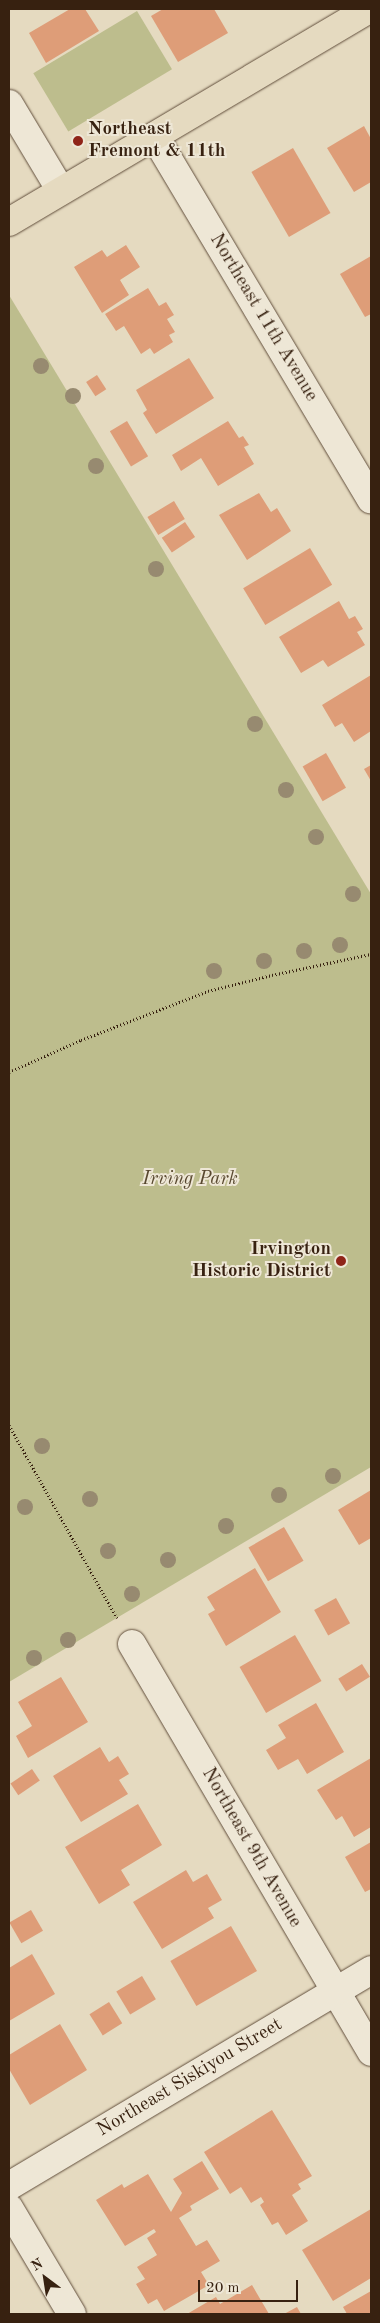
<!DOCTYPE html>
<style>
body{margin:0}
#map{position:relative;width:380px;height:2323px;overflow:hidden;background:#e5dac0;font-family:"Old Standard TT",serif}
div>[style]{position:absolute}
.green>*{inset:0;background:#bdbd8d;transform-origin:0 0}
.building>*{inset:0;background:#de9d78;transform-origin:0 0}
.path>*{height:3px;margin-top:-1.5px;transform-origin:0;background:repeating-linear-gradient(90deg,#372110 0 1px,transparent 0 3.5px)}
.roads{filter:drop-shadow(0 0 1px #624f3c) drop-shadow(0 0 1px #624f3c)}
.minor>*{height:28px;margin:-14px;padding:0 14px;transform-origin:14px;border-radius:14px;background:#eee7d6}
.major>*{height:28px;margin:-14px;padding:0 14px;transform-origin:14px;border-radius:14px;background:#e5dac0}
.trees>*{width:16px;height:16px;margin:-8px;border-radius:50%;background:#978a70}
.dots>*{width:14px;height:14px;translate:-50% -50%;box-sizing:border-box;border:2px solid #eee7d6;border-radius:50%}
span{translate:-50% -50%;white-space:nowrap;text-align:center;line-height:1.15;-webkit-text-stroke:4px #eee7d6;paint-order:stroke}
.poi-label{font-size:19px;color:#372110;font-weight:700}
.left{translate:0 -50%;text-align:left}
.right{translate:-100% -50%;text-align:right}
.street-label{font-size:19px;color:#372110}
.park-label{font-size:19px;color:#58482f;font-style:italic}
.frame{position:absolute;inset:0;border:10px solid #372110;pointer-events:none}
.north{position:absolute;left:20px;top:2253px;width:50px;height:50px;-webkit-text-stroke:4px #eee7d6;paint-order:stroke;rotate:329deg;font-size:14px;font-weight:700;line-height:20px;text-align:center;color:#372110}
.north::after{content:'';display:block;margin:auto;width:18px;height:22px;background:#372110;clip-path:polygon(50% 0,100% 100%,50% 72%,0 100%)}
.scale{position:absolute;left:198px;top:2280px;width:100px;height:22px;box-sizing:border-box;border:2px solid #372110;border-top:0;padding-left:6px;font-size:15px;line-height:18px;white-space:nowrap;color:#372110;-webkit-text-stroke:4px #eee7d6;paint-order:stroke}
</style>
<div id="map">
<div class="green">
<i style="left:137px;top:11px;width:68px;height:121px;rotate:59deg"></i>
<i style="clip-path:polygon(9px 295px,371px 894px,371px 1467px,9px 1682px)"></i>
</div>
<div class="building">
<i style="clip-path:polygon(70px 9px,85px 9px,99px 31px,46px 63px,29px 33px)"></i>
<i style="clip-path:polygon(163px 9px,214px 9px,228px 33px,178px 62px,151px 16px)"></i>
<i style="clip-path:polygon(364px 126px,371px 139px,371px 182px,354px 192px,327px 148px)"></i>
<i style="left:293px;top:148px;width:75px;height:48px;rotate:60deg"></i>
<i style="clip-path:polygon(126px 245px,140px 267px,120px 280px,129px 295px,102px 313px,74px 267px,102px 250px,107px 257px)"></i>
<i style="clip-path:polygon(371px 256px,371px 314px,365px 317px,340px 274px)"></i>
<i style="clip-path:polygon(148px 288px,159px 306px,166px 302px,174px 315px,167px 319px,175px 332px,169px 335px,173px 342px,154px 354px,150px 348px,141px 354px,124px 326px,116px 331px,105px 314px)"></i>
<i style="clip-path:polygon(189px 358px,214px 398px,156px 434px,143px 413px,147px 410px,136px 390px)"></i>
<i style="left:97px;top:375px;width:17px;height:13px;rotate:57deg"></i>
<i style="left:127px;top:421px;width:41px;height:20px;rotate:59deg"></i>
<i style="clip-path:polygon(228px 421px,239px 438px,243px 436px,249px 445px,244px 447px,254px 464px,218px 486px,201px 458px,181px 471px,172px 455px)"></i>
<i style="clip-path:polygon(259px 493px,271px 512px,277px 508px,291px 531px,247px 560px,219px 515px)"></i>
<i style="left:174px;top:501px;width:21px;height:31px;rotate:59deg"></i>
<i style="left:185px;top:522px;width:18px;height:28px;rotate:56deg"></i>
<i style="left:310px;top:548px;width:43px;height:78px;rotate:59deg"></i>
<i style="clip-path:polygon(339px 601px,349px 619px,355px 616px,363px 629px,357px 632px,365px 645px,328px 667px,323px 660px,301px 673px,279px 637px)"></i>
<i style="clip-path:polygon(371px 675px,371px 731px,354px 742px,342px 723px,335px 727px,322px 705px)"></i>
<i style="left:326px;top:753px;width:40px;height:27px;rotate:60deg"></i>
<i style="clip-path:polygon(371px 765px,371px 781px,364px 769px)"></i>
<i style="clip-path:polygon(371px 1490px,371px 1538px,359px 1545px,338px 1510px)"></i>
<i style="left:284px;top:1527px;width:39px;height:41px;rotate:60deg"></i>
<i style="clip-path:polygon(255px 1568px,281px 1612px,226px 1646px,208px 1614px,215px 1610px,207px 1597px)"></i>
<i style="left:336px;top:1598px;width:29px;height:25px;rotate:61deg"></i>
<i style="left:295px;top:1635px;width:53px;height:64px;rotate:60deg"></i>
<i style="left:362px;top:1664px;width:15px;height:28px;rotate:58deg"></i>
<i style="clip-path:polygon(61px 1677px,88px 1722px,28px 1758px,16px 1736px,32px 1726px,18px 1702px)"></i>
<i style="clip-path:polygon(316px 1703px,344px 1752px,307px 1774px,298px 1759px,278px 1770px,266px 1750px,286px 1738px,278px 1725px)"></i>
<i style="clip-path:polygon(100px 1747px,109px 1762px,118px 1756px,129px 1774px,119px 1780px,128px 1794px,81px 1822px,53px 1776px)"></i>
<i style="clip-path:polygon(371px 1758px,371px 1827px,354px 1837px,342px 1816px,336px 1820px,317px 1790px)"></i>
<i style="left:32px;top:1769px;width:14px;height:26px;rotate:56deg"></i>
<i style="clip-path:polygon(138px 1804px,162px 1845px,121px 1870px,130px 1885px,99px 1904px,65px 1847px)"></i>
<i style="clip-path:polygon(371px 1842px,371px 1889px,365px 1892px,345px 1857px)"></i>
<i style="clip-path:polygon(186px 1870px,193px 1882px,207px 1874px,222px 1900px,208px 1908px,214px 1918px,162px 1949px,133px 1902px)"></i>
<i style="left:31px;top:1910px;width:24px;height:25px;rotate:60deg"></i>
<i style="left:231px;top:1926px;width:52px;height:70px;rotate:60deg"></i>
<i style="clip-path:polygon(32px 1954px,55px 1994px,9px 2021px,9px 1968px)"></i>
<i style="left:142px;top:1976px;width:27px;height:30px;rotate:59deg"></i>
<i style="left:109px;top:2002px;width:25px;height:23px;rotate:58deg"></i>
<i style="clip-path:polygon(60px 2024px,87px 2070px,30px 2105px,9px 2069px,9px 2055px)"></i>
<i style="clip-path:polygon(272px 2110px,312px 2176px,298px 2184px,301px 2189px,292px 2195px,308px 2221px,286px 2235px,278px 2222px,272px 2225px,260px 2205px,264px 2202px,261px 2197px,251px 2203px,241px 2187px,230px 2194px,204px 2152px)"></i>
<i style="clip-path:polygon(202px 2161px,219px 2189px,190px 2206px,192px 2210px,179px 2218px,196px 2246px,207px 2240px,220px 2261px,201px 2272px,209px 2285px,164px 2311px,157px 2299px,148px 2304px,136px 2284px,145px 2279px,137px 2267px,157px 2255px,147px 2238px,156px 2232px,154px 2229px,125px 2246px,96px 2200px,122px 2184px,124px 2188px,148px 2174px,171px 2212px,182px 2193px,173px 2179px)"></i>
<i style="clip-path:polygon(371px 2209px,371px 2278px,333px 2301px,302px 2250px)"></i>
<i style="clip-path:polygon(252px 2285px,269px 2314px,187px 2314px,216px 2297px,220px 2304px)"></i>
<i style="clip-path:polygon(371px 2291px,371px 2314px,347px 2314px,343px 2307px)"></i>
<i style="clip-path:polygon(297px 2307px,301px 2314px,284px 2314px)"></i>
</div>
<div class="path">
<i style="left:9px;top:1072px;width:79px;rotate:-24deg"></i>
<i style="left:81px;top:1040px;width:136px;rotate:-21.1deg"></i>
<i style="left:208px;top:991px;width:66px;rotate:-14deg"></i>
<i style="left:272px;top:975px;width:101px;rotate:-12deg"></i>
<i style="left:9px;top:1425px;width:221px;rotate:60.8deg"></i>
</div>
<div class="roads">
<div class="minor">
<i style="left:9px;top:104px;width:101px;rotate:59.1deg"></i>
<i style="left:155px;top:137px;width:422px;rotate:59.2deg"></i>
<i style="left:132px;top:1644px;width:473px;rotate:59.6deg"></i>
<i style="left:9px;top:2186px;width:422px;rotate:-30.8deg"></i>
<i style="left:9px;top:2208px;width:123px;rotate:59.3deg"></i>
</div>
<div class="major">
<i style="left:9px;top:222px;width:418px;rotate:-30.6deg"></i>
</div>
</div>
<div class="trees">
<i style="left:41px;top:366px"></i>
<i style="left:73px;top:396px"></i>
<i style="left:96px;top:466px"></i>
<i style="left:156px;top:569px"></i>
<i style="left:255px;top:724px"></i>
<i style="left:286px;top:790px"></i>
<i style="left:316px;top:837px"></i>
<i style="left:353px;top:894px"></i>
<i style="left:340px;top:945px"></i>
<i style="left:304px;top:951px"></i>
<i style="left:264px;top:961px"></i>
<i style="left:214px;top:971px"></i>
<i style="left:42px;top:1446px"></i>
<i style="left:333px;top:1476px"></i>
<i style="left:279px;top:1495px"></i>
<i style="left:90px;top:1499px"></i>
<i style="left:25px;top:1507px"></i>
<i style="left:226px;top:1526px"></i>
<i style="left:108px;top:1551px"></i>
<i style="left:168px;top:1560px"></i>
<i style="left:132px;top:1594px"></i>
<i style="left:68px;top:1640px"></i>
<i style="left:34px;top:1658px"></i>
</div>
<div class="dots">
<i style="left:78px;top:141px;background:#8f2418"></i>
<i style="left:341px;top:1261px;background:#8f2418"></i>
</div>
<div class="poi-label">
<span class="left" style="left:88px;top:141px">Northeast<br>Fremont &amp; 11th</span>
<span class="right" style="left:331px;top:1261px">Irvington<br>Historic District</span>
</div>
<div class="street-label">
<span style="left:263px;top:318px;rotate:59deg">Northeast 11th Avenue</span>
<span style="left:251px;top:1848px;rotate:60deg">Northeast 9th Avenue</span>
<span style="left:190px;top:2078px;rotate:-31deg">Northeast Siskiyou Street</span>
</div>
<div class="park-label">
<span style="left:190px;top:1180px">Irving Park</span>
</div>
<div class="frame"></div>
<div class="north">N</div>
<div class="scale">20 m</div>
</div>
